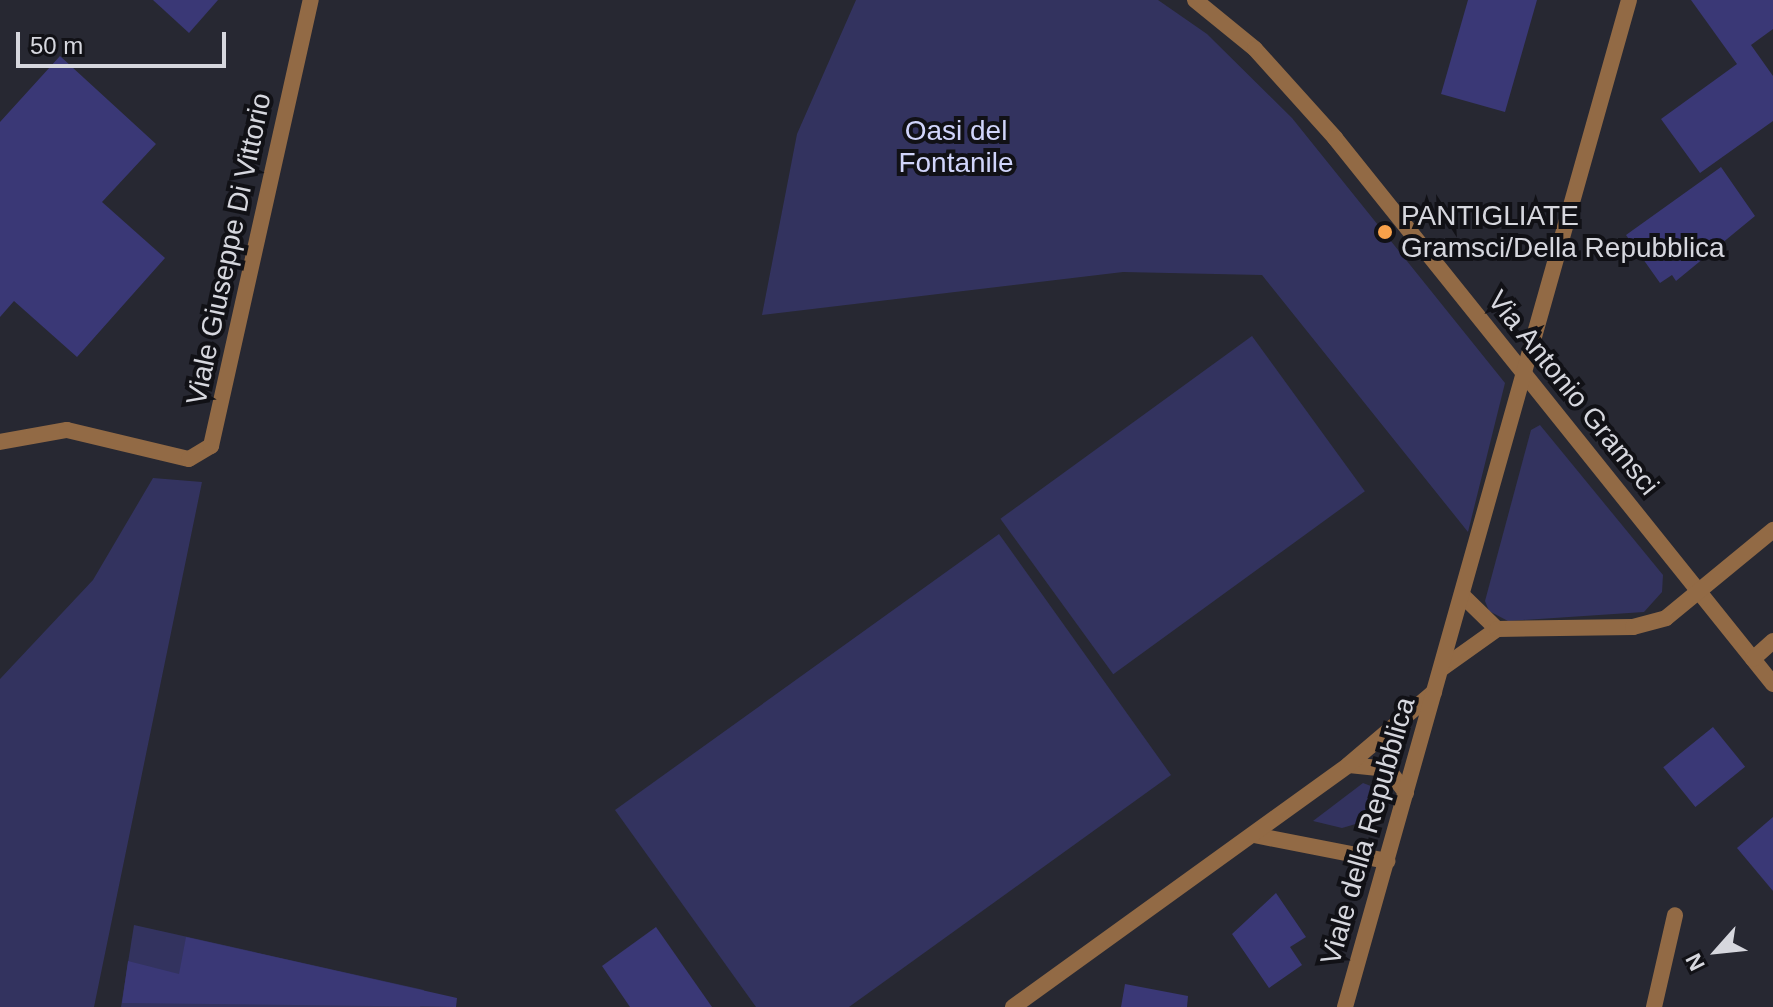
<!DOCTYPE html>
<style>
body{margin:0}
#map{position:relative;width:1773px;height:1007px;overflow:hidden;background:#272832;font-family:Arial,sans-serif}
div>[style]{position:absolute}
.green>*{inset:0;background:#33335f;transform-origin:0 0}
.building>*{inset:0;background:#3a3876;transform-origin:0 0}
.minor>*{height:16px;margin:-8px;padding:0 8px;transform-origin:8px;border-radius:8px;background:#926a45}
.dots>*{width:22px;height:22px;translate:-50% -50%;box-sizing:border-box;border:4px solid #111116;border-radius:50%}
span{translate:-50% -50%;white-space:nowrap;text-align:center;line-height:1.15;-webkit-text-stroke:8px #111116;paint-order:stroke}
.park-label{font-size:28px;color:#d1d5fb}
.poi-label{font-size:28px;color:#d6d7de}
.left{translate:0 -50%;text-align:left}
.street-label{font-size:28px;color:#d6d7de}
.north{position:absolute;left:1677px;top:911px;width:80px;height:80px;-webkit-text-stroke:6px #111116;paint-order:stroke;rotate:243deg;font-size:22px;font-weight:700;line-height:32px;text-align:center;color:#d6d7de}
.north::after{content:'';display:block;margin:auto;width:28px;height:36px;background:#d6d7de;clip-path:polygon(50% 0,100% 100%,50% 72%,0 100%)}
.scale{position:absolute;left:16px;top:32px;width:210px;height:36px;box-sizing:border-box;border:4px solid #d6d7de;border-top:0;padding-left:10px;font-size:24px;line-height:28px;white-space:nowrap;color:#d6d7de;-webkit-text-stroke:6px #111116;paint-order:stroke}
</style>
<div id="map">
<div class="green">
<i style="clip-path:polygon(856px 0,1158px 0,1207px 34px,1292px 118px,1505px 383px,1468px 532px,1262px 275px,1123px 272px,762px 315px,797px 134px)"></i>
<i style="left:1252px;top:336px;width:192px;height:311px;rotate:54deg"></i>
<i style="clip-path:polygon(1540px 425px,1663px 575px,1662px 592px,1644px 612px,1508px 621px,1489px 611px,1485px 601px,1531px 430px)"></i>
<i style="clip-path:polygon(153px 478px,202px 482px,94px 1007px,0 1007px,0 679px,93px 580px)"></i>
<i style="clip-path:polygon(999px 534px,1171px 775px,849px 1007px,756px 1007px,615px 810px)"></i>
<i style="clip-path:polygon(1363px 783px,1384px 791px,1373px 819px,1342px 828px,1313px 821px)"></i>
<i style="clip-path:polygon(134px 925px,424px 990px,420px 1007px,121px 1007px)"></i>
</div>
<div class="building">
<i style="clip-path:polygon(153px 0,218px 0,189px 33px)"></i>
<i style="clip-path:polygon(1468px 0,1537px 0,1505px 112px,1441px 94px)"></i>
<i style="clip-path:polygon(1691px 0,1773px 0,1773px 29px,1751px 45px,1773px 76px,1773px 121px,1700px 173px,1661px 119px,1737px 64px)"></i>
<i style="clip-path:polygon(60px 56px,156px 144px,102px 202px,165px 258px,77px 357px,14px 301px,0 317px,0 122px)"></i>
<i style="clip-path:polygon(1721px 167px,1755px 216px,1676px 281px,1672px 275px,1660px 283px,1626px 235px)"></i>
<i style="left:1713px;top:727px;width:51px;height:64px;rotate:51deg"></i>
<i style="clip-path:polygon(1773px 817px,1773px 891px,1737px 848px)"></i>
<i style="clip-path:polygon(1276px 893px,1306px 937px,1290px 947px,1302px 965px,1269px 988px,1232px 934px)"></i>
<i style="clip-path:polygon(656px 927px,712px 1007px,630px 1007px,602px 966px)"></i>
<i style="clip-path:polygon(186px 937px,457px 998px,456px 1007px,122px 1003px,128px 961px,179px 974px)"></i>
<i style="clip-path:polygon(1125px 984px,1188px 996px,1187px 1007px,1121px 1007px)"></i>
</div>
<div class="minor">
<i style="left:1195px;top:0;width:77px;rotate:39.2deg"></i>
<i style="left:1255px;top:49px;width:120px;rotate:48deg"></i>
<i style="left:1335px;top:138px;width:700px;rotate:51.26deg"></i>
<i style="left:0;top:442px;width:68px;rotate:-10.2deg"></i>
<i style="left:67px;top:430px;width:125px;rotate:13.4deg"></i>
<i style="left:189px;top:459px;width:26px;rotate:-31deg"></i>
<i style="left:211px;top:446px;width:457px;rotate:-77.4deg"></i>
<i style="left:1462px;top:595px;width:49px;rotate:44.2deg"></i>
<i style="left:1753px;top:659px;width:27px;rotate:-42deg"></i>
<i style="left:1441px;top:669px;width:69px;rotate:-35.5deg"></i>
<i style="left:1497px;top:629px;width:136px;rotate:-0.8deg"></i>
<i style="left:1633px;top:627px;width:34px;rotate:-15deg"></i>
<i style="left:1666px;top:618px;width:139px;rotate:-39.4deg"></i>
<i style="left:1349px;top:765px;width:39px;rotate:6deg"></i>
<i style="left:1388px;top:769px;width:30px;rotate:53deg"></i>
<i style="left:1254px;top:835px;width:136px;rotate:11.1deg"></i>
<i style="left:1013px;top:1007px;width:413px;rotate:-35.8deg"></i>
<i style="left:1348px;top:765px;width:113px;rotate:-40.3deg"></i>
<i style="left:1345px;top:1007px;width:1046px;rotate:-74.25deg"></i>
<i style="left:1654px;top:1007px;width:94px;rotate:-77.1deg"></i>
</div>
<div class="dots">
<i style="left:1385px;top:232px;background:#f8a14a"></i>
</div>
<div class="park-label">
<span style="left:956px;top:147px">Oasi del<br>Fontanile</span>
</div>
<div class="poi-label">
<span class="left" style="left:1401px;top:232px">PANTIGLIATE<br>Gramsci/Della Repubblica</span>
</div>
<div class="street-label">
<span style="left:229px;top:249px;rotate:-78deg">Viale Giuseppe Di Vittorio</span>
<span style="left:1573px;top:393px;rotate:51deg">Via Antonio Gramsci</span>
<span style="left:1368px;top:831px;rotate:-74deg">Viale della Repubblica</span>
</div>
<div class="north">N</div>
<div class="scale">50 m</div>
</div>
